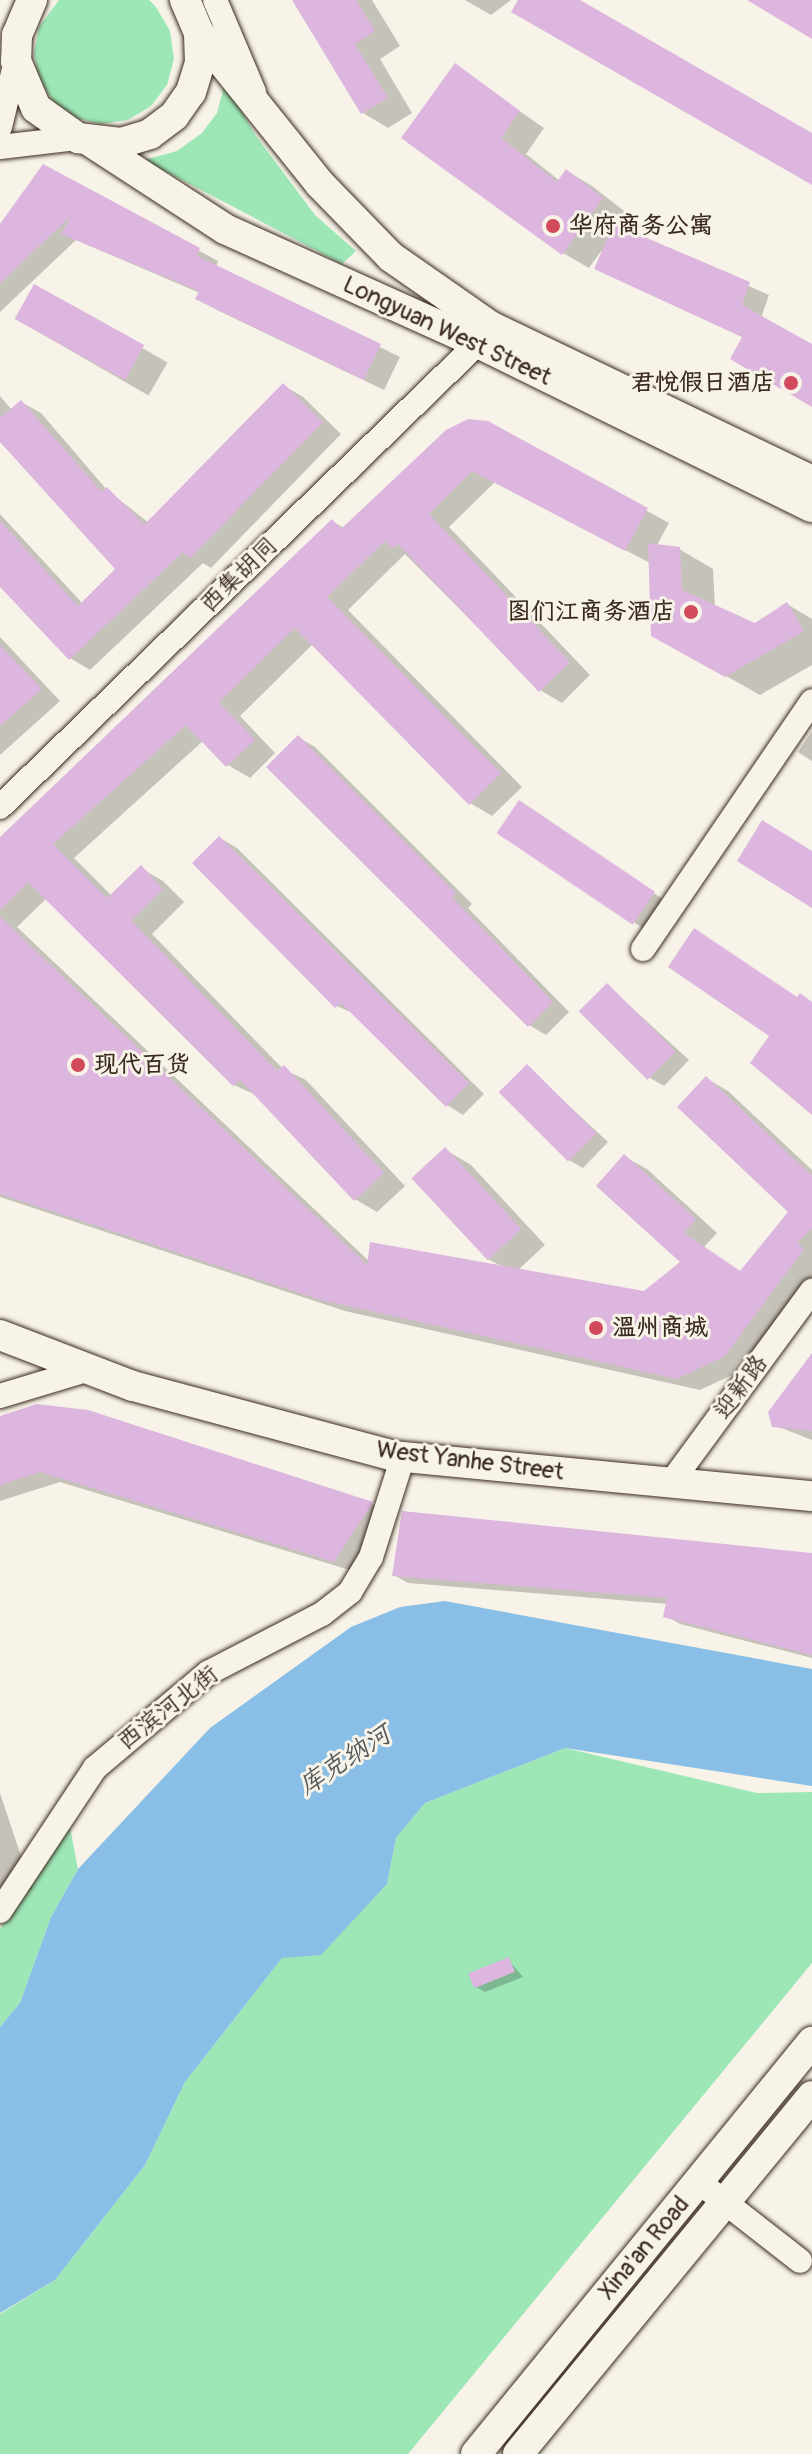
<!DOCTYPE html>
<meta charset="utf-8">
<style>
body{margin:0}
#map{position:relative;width:812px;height:2454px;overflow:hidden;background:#f7f3e8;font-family:Pangolin,"LXGW WenKai TC",sans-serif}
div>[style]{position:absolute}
.green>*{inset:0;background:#9de7b7}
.water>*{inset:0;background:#89bfe6}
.shadow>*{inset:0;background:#0003;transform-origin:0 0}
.building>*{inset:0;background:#dcb6de;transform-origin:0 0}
.roads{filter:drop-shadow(0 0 2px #3b2a1e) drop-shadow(0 0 2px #3b2a1e)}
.minor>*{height:24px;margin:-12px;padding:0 12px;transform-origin:12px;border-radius:12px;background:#f7f3e8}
.major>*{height:30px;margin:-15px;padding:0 15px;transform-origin:15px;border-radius:15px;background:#f7f3e8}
.dots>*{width:22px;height:22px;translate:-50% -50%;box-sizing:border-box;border:4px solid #f7f3e8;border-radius:50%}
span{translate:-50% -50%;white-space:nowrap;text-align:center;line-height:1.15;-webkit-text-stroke:6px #f7f3e8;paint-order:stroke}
.poi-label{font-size:24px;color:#3b2a1e;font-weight:700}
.left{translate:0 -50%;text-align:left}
.right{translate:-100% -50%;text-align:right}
.street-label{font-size:24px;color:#3b2a1e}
.water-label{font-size:26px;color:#52575a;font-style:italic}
</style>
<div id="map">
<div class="green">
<i style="clip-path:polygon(59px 0,149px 0,156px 7px,170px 31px,174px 59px,167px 85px,151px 106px,128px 120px,101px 124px,75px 118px,54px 102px,39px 80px,34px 54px,39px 27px)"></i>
<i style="clip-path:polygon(225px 83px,256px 136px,315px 215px,356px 251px,342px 264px,144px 160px,177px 151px,202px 133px,217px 113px)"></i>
<i style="clip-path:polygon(565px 1748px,757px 1793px,812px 1792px,812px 1963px,408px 2454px,0 2454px,0 2314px,55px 2280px,145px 2165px,185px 2082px,282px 1958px,387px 1884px,396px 1838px,425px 1803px)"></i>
<i style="clip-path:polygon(69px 1823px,78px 1869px,51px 1917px,20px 2003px,0 2027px,0 1929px)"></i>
</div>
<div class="water">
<i style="clip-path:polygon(445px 1601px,812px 1669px,812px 1786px,565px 1748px,425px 1803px,396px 1838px,387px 1884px,321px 1955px,282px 1958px,185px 2082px,145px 2165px,55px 2280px,0 2313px,0 2027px,20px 2003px,51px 1917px,78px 1869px,210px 1728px,351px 1627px,400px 1607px)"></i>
</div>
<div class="shadow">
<i style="clip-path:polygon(294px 0,372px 0,400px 46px,380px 59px,412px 113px,388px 128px,363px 113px)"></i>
<i style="clip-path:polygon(465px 0,511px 0,491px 15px)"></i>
<i style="clip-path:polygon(455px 66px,544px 128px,526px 154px,560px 181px,567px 171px,592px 186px,628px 214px,618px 228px,769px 295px,761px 318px,812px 347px,812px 403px,744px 338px,596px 268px,602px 250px,589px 268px,563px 253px,403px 138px)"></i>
<i style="clip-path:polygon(44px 167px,218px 261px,216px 267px,400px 357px,384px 390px,217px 310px,198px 299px,200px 293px,76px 240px,0 312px,0 227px)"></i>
<i style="left:35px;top:286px;width:153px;height:38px;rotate:30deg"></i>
<i style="clip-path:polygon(283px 385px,303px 397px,341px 434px,211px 568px,203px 563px,90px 670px,70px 658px,0 584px,0 514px,83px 604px,118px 569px,0 439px,0 396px,12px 410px,21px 402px,41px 413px,107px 490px,149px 523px)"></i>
<i style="clip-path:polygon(487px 423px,669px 523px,656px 547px,679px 549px,713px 569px,715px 607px,755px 625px,787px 604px,812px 619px,812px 665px,760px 695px,687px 654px,650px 563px,495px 482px,449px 527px,590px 675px,562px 703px,540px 690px,405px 554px,348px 610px,522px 787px,492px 816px,470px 803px,313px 644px,240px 716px,275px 753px,250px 778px,228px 765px,204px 740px,74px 858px,112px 896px,141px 868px,163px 881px,184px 902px,152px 934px,283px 1069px,306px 1080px,405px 1186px,377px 1212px,355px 1199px,258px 1096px,234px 1085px,47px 898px,17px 927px,370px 1262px,503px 1267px,488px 1259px,446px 1150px,471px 1165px,545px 1245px,518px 1270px,644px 1293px,683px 1262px,625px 1157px,647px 1169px,717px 1233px,704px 1247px,741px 1272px,790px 1212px,706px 1078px,728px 1091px,812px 1170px,812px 1280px,747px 1368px,700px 1390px,345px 1311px,0 1197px,0 841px,332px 521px,344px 528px)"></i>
<i style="clip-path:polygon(0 637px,60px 701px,0 755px)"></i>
<i style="clip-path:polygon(812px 731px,812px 761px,798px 752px)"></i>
<i style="clip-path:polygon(298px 737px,315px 747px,472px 904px,468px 908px,569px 1012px,546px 1035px,529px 1025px)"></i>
<i style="left:520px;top:803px;width:192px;height:35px;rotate:34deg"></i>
<i style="clip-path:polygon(220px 838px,237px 848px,484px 1094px,463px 1115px,447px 1105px,355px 1014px,337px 1006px)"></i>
<i style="clip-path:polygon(607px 985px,689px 1060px,664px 1086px,650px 1078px)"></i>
<i style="clip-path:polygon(527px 1067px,608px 1142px,583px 1168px,569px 1160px)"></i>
<i style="clip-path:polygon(812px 1358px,812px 1440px,774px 1425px)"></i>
<i style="clip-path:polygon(88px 1412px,372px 1504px,390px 1515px,353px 1571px,60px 1482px,0 1501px,0 1418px)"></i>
<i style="clip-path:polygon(812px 1555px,812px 1658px,680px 1624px,666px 1616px,668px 1604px,408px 1583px,394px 1575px)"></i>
<i style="clip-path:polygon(0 1793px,32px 1889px,0 1903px)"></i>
<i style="clip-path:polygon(508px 1959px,523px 1977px,485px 1992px,476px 1987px)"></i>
</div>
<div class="building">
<i style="clip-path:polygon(292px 0,356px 0,375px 31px,355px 44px,388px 98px,361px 114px)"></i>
<i style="clip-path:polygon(518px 0,580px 0,812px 133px,812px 185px,511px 12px)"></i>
<i style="clip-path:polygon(747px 0,812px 0,812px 39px)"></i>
<i style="clip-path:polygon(455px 63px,520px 111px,501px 138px,557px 182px,566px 169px,603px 198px,562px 255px,401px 138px)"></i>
<i style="clip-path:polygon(43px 164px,200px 248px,197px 256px,381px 344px,364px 380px,195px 299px,199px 291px,61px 234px,72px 215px,0 283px,0 224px)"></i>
<i style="clip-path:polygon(614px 224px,750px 282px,742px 305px,812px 344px,812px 407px,730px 359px,742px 337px,594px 269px)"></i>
<i style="left:34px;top:284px;width:126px;height:40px;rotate:29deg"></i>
<i style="clip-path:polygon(283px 383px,323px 422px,190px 558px,183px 552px,69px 660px,0 587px,0 521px,78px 606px,115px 569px,0 442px,0 418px,21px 400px,102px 492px,107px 487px,144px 525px)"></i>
<i style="clip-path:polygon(468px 419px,488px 421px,648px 508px,625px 551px,472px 471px,429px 514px,570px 662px,539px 692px,398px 544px,392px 549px,385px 541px,327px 597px,501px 773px,469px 805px,295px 628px,219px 702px,255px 740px,226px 767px,186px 725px,53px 844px,107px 898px,141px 865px,163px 889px,131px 920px,277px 1071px,284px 1065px,384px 1173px,354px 1201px,240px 1080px,233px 1086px,28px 882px,0 910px,0 837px,332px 519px,341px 529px,446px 430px)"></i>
<i style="clip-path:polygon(648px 543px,680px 547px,682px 590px,755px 623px,787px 602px,804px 631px,725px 677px,651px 636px)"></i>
<i style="clip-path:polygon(0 645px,42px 689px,0 726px)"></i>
<i style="clip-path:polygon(298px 735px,456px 893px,452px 897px,553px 1002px,528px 1027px,266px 767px)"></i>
<i style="left:519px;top:800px;width:164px;height:40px;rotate:34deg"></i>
<i style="clip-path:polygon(762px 820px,812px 851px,812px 908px,737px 861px)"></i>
<i style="clip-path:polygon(219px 836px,469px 1083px,446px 1107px,341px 1003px,335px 1008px,192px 863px)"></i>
<i style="clip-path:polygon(0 917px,367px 1265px,370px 1242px,644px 1291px,680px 1262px,596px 1186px,624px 1154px,696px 1219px,684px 1233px,740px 1271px,788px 1212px,677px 1107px,706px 1076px,812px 1176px,812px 1228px,797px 1243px,804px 1249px,725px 1356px,677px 1379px,321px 1300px,0 1194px)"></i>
<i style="clip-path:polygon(694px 928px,797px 997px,800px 993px,812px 1002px,812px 1115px,750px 1063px,769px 1036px,668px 967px)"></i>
<i style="left:607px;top:983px;width:97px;height:40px;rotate:45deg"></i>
<i style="left:527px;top:1064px;width:98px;height:40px;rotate:45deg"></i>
<i style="left:445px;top:1147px;width:112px;height:46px;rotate:47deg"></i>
<i style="clip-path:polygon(812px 1353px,812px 1431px,772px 1427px,768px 1412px)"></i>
<i style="clip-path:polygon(37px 1404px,88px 1410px,373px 1502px,334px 1562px,40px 1472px,0 1485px,0 1416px)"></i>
<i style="clip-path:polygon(402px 1511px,812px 1553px,812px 1655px,663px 1617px,667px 1598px,392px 1576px)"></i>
<i style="left:509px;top:1957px;width:16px;height:44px;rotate:68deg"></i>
</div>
<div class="roads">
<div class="minor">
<i style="left:215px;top:0;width:100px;rotate:67deg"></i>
<i style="left:0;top:127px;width:68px;rotate:-76.4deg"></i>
<i style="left:0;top:147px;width:79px;rotate:-6.6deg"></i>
<i style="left:0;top:807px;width:666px;rotate:-44.15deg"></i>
<i style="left:643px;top:949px;width:300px;rotate:-55.7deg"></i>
<i style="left:0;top:1396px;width:90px;rotate:-16.8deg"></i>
<i style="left:670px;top:1484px;width:240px;rotate:-53.7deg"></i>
<i style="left:0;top:1911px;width:172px;rotate:-56.4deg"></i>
<i style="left:95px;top:1768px;width:148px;rotate:-40.1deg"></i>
<i style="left:208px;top:1673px;width:128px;rotate:-27.4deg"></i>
<i style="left:322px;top:1614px;width:36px;rotate:-38deg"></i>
<i style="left:350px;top:1592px;width:41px;rotate:-59deg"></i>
<i style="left:371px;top:1557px;width:105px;rotate:-72.3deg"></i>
<i style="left:699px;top:2182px;width:128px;rotate:38deg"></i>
</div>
<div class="major">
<i style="left:32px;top:0;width:38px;rotate:113deg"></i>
<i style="left:17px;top:35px;width:26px;rotate:92deg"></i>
<i style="left:16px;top:61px;width:51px;rotate:66.9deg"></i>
<i style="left:36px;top:108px;width:52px;rotate:35.5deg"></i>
<i style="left:78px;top:138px;width:43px;rotate:6.6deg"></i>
<i style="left:121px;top:143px;width:30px;rotate:-17deg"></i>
<i style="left:150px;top:134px;width:30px;rotate:-37deg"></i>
<i style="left:174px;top:116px;width:29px;rotate:-55deg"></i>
<i style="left:191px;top:92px;width:30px;rotate:-73deg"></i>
<i style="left:200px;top:63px;width:30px;rotate:-92deg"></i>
<i style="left:199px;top:33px;width:36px;rotate:-113deg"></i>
<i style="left:199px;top:33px;width:193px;rotate:51.3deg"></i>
<i style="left:320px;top:184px;width:102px;rotate:45.8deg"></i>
<i style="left:391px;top:257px;width:121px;rotate:34.9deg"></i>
<i style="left:490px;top:326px;width:357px;rotate:25.7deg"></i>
<i style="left:91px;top:142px;width:160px;rotate:33deg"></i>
<i style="left:225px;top:229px;width:277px;rotate:24.3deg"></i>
<i style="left:478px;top:343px;width:372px;rotate:26.2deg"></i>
<i style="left:0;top:1335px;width:142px;rotate:21deg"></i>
<i style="left:133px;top:1386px;width:270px;rotate:15deg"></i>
<i style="left:394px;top:1456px;width:420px;rotate:5.5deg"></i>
<i style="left:476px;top:2454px;width:532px;rotate:-50.8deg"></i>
<i style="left:518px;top:2454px;width:463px;rotate:-50.6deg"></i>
</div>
</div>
<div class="dots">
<i style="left:553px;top:226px;background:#d1495b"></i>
<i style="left:791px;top:383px;background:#d1495b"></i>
<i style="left:691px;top:612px;background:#d1495b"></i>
<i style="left:78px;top:1065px;background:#d1495b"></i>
<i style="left:596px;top:1328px;background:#d1495b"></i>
</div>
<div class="poi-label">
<span class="left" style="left:569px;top:226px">华府商务公寓</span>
<span class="right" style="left:775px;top:383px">君悦假日酒店</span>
<span class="right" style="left:675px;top:612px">图们江商务酒店</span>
<span class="left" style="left:94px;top:1065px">现代百货</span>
<span class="left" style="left:612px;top:1328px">温州商城</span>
</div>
<div class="street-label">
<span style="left:447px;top:331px;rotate:25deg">Longyuan West Street</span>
<span style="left:239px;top:575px;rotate:-44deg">西集胡同</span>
<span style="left:741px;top:1387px;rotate:-54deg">迎新路</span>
<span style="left:470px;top:1461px;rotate:7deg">West Yanhe Street</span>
<span style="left:168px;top:1708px;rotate:-38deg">西滨河北街</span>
<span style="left:644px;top:2248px;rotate:-50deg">Xina'an Road</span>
</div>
<div class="water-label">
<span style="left:345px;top:1761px;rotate:-33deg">库克纳河</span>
</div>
</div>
